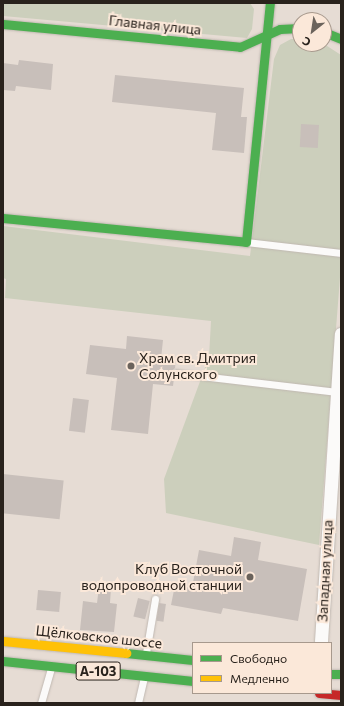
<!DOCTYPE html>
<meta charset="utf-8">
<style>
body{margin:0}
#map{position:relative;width:344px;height:706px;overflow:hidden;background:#e6dcd4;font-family:Commissioner,sans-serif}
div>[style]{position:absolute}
.green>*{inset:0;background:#cccfbc}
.building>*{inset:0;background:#c8bfba;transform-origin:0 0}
.roads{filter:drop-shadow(0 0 1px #c0b8b1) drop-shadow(0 0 1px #c0b8b1)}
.lane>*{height:7px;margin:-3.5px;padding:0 3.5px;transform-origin:3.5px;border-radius:3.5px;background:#fbfaf9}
.street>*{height:13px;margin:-6.5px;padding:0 6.5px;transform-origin:6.5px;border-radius:6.5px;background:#fbfaf9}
.fast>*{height:9px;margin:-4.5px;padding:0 4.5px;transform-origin:4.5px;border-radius:4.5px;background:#4caf50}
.slow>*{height:9px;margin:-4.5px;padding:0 4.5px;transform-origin:4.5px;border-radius:4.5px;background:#ffc107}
.jam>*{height:9px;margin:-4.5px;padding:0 4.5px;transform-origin:4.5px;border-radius:4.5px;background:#c62828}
.dots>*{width:11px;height:11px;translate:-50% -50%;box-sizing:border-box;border:2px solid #fbe8d9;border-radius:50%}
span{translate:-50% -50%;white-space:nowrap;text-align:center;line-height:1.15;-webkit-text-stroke:4px #fbe8d9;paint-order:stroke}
.shield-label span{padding:1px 3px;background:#fbe8d9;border:1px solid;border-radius:3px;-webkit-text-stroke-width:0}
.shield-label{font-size:13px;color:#29221c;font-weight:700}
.street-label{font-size:14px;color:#29221c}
.poi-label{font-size:14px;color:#29221c}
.left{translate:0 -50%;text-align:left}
.right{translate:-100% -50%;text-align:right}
.frame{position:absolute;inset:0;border:4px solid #29221c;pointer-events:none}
.legend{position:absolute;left:192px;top:642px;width:140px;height:52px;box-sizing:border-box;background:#fbe8d9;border:1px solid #a7998d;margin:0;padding:5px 7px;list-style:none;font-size:12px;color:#29221c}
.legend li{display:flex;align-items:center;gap:8px;height:20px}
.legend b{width:20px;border:1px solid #a7998d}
.north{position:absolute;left:292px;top:12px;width:40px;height:40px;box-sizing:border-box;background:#fbe8d9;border:1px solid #a7998d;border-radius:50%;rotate:210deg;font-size:11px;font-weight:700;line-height:16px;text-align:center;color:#29221c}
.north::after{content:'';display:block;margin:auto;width:14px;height:18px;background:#6b635c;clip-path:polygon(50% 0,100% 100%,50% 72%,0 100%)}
</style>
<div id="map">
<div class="green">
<i style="clip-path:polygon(3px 3px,250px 3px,254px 9px,252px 29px,247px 38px,3px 16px)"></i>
<i style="clip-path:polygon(291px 39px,300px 39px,300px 44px,324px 44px,341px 55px,341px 265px,319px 545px,166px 513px,164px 479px,209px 357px,211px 321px,5px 298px,6px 279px,3px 278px,3px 226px,250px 256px,274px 59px,280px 45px)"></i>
</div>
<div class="building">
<i style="clip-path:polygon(19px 60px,53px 64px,51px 90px,16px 86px,15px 91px,3px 90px,3px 63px,18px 65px)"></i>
<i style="clip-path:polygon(115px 75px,244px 88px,241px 117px,247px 117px,244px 153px,212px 150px,216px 113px,112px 102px)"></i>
<i style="left:301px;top:124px;width:18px;height:23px;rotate:3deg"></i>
<i style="clip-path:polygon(127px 336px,163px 340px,161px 359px,176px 360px,175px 368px,170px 372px,174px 378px,173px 386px,153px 384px,148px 434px,111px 430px,117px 378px,86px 374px,90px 345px,126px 349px)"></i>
<i style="left:73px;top:398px;width:16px;height:33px;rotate:7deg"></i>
<i style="left:3px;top:474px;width:61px;height:39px;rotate:6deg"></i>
<i style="clip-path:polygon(234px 537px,261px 542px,258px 560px,307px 569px,298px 621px,223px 608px,221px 614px,171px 605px,175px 585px,192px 588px,199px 550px,231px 556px)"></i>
<i style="clip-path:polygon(99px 587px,111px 588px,110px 603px,117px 604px,114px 632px,80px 630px,83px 601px,97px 603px)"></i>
<i style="left:38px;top:590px;width:23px;height:20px;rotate:5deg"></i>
<i style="left:138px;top:598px;width:12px;height:19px;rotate:14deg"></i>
<i style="left:159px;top:603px;width:7px;height:18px;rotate:8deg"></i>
</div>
<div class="roads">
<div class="lane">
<i style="left:246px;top:242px;width:96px;rotate:6.6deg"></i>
<i style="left:175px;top:373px;width:162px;rotate:6.7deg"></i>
<i style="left:146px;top:653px;width:55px;rotate:-80.5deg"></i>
<i style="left:41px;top:703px;width:35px;rotate:-74deg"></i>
<i style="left:138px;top:703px;width:26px;rotate:-77deg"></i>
</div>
<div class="street">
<i style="left:321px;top:641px;width:308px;rotate:-86.3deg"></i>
</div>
<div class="fast">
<i style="left:3px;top:24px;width:238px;rotate:5.5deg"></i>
<i style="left:240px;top:47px;width:44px;rotate:-24.2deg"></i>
<i style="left:280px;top:29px;width:20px;rotate:-3deg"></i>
<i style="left:324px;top:32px;width:18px;rotate:22deg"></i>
<i style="left:3px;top:218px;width:244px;rotate:5.6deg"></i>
<i style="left:246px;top:242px;width:240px;rotate:-84.3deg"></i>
<i style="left:126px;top:653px;width:67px;rotate:6deg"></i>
<i style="left:3px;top:661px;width:191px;rotate:6deg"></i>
<i style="left:331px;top:674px;width:10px"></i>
</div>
<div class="slow">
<i style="left:3px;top:641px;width:124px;rotate:5.6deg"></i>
</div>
<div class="jam">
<i style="left:319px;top:693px;width:22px;rotate:5deg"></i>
</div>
</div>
<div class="dots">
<i style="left:131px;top:366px;background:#6b635c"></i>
<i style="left:250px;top:577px;background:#6b635c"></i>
</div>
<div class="shield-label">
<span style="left:98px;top:671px">А-103</span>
</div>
<div class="street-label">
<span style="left:155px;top:25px;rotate:6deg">Главная улица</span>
<span style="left:325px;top:571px;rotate:-87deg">Западная улица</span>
<span style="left:99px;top:637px;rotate:6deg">Щёлковское шоссе</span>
</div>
<div class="poi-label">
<span class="left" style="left:139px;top:366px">Храм св. Дмитрия<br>Солунского</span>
<span class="right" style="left:242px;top:577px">Клуб Восточной<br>водопроводной станции</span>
</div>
<div class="frame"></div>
<ul class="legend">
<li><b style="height:5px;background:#4caf50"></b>Свободно</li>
<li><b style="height:5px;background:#ffc107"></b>Медленно</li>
</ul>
<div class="north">С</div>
</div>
